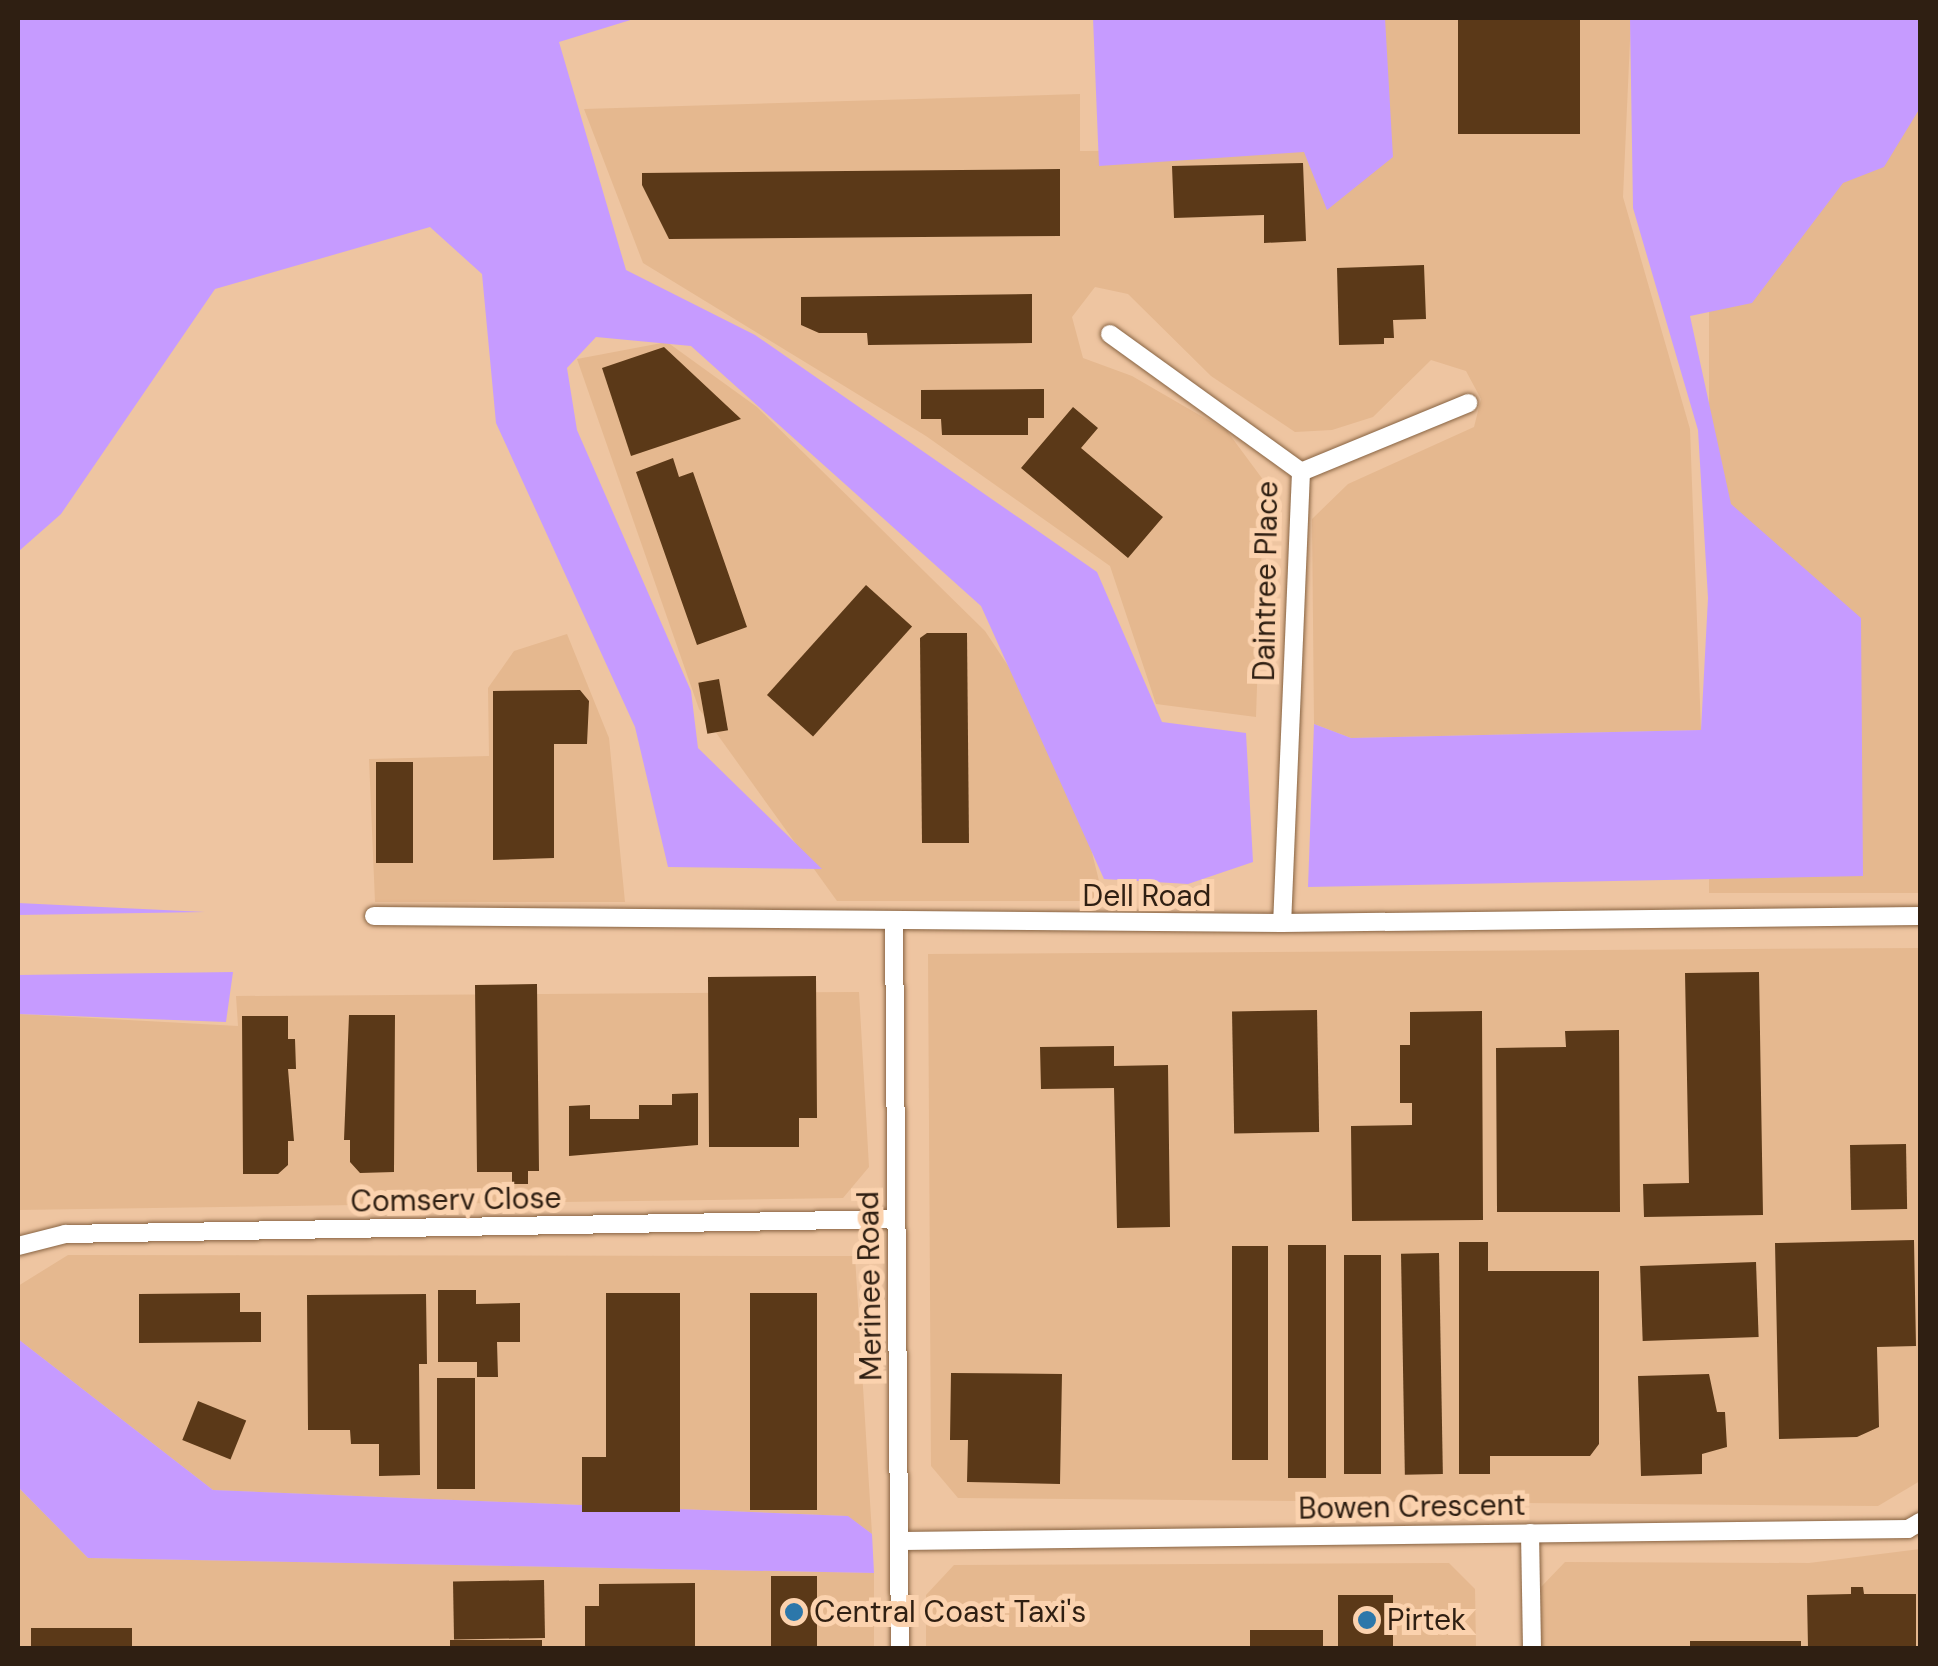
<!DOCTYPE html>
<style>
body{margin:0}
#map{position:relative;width:1938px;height:1666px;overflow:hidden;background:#eec5a1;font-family:"DM Sans",sans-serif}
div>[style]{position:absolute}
.built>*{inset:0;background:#e5b88f;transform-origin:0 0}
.green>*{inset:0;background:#c69bff}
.building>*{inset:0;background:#5b3918;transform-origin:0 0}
.roads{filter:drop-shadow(0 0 2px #876342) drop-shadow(0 0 2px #876342)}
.street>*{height:18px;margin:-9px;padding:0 9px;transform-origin:9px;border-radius:9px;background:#fff}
.dots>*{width:28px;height:28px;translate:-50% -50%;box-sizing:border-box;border:5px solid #fbd2ae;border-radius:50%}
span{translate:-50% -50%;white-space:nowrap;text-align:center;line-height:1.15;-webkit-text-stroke:10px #fbd2ae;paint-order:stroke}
.street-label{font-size:30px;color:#2f1f12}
.poi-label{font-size:30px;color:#2f1f12}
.left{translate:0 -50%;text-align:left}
.frame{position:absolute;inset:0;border:20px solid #2f1f12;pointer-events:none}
</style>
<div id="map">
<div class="built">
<i style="clip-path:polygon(1385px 18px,1631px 18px,1623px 197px,1690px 429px,1701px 730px,1351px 738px,1314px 724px,1312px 519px,1348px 484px,1474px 427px,1481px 399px,1466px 371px,1431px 360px,1373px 417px,1332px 430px,1295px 432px,1211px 376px,1128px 294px,1095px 287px,1072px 317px,1083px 358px,1132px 376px,1227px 431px,1264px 481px,1256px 717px,1156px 704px,1110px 566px,926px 436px,643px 263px,584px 109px,1080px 94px,1080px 151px,1382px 150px)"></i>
<i style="left:1709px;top:18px;width:211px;height:875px"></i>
<i style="clip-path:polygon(667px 342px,757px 407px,985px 631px,1068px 756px,1104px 901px,837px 901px,699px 709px,577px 359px)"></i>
<i style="clip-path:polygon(567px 634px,609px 738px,625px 902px,375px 902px,369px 759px,489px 756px,488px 688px,514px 651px)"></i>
<i style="clip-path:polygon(1920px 948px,1920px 1481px,1878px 1506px,958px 1498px,931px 1466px,928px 954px)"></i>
<i style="clip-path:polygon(859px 992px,869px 1167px,843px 1198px,18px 1210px,18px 1014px,238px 1026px,236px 996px)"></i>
<i style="clip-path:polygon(68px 1255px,855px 1256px,872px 1534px,847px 1516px,213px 1490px,18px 1339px,18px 1286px)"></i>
<i style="clip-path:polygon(18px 1487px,88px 1558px,874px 1573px,874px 1648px,18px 1648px)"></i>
<i style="clip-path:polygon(1920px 1549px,1920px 1648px,1541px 1648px,1541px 1587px,1565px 1562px,1809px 1563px)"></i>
<i style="clip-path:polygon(1449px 1563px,1475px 1589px,1476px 1648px,926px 1648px,926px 1595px,954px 1565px)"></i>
</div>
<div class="green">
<i style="clip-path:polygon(18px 18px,637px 18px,559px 42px,626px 270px,755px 335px,1097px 572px,1162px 722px,1246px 733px,1253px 862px,1188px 884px,1104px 879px,981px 606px,691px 346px,596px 337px,567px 368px,577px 430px,691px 691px,698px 748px,822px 869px,668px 867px,635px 727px,496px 423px,482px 274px,430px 227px,215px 289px,61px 514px,19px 551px,18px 566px)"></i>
<i style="clip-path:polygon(1093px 18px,1385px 18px,1393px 157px,1327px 210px,1304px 152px,1099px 166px)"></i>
<i style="clip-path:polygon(1630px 18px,1920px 18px,1920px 108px,1884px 167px,1843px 183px,1752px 303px,1690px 316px,1731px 504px,1861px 618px,1863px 876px,1308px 887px,1314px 724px,1351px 738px,1701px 730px,1708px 598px,1698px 430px,1633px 208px)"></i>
<i style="clip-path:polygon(18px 903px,205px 912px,18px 915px)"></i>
<i style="clip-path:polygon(233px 972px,226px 1022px,18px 1014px,18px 975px)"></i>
<i style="clip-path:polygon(18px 1339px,213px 1490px,848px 1516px,872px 1534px,874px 1573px,88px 1558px,18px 1487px)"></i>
</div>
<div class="building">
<i style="left:1458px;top:18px;width:122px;height:116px"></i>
<i style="clip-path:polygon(1303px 163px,1306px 241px,1264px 243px,1264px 215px,1174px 218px,1172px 166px)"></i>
<i style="clip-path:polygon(1060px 169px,1060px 236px,669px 239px,642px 185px,642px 173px)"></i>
<i style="clip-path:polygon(1424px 265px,1426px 319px,1393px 320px,1394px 338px,1384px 338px,1384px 344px,1339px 345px,1337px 268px)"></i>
<i style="clip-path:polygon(1032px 294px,1032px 343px,868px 345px,867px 333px,819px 333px,801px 325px,801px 297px)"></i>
<i style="clip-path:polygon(664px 347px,741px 419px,631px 456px,602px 368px)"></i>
<i style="clip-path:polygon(1044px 389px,1044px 418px,1028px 418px,1028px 435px,942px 435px,941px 419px,921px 419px,921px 390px)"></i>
<i style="clip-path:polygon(1073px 407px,1098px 428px,1081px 448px,1163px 517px,1128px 558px,1021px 468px)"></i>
<i style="clip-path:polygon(673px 458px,679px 477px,693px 472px,747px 627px,697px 645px,636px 472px)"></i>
<i style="left:866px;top:585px;width:62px;height:148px;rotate:42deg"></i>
<i style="clip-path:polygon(927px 633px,967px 633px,969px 843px,922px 843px,920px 638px)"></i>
<i style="left:719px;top:679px;width:52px;height:21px;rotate:80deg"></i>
<i style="clip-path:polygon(580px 690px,589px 701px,587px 744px,554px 744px,554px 858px,493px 860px,493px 691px)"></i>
<i style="left:376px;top:762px;width:37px;height:101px"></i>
<i style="clip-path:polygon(1759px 972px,1763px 1215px,1644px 1217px,1643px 1184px,1689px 1183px,1685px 973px)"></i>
<i style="clip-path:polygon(816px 976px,817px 1118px,799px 1118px,799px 1147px,709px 1147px,708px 977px)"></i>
<i style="clip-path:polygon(537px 984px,539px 1171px,528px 1171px,528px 1184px,512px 1184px,512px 1172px,477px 1172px,475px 985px)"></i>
<i style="left:1317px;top:1010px;width:122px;height:85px;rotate:89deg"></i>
<i style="clip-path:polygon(1482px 1011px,1483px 1220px,1352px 1221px,1351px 1126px,1412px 1125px,1412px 1103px,1400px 1103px,1400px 1045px,1410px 1045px,1410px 1012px)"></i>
<i style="clip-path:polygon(349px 1015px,395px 1015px,394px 1172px,360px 1173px,350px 1162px,350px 1140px,344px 1140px)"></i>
<i style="clip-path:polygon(242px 1016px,288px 1016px,288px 1039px,295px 1039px,296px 1069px,288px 1069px,294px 1141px,288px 1141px,288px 1165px,278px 1174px,243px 1174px)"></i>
<i style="clip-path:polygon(1619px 1030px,1620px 1212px,1497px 1212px,1496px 1048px,1566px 1047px,1565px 1031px)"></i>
<i style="clip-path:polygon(1114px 1046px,1114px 1066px,1168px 1065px,1170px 1227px,1117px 1228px,1114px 1088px,1041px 1089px,1040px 1047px)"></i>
<i style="clip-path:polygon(698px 1093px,698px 1145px,569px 1156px,569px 1106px,590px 1105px,590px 1119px,639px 1119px,639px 1105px,672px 1105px,672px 1094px)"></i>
<i style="left:1906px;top:1144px;width:65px;height:56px;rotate:89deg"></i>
<i style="clip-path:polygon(1914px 1240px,1916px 1346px,1877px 1347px,1879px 1427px,1857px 1437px,1779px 1439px,1775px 1243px)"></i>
<i style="clip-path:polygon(1459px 1242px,1488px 1242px,1488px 1271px,1599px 1271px,1599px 1444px,1590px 1456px,1490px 1456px,1490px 1474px,1459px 1474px)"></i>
<i style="left:1288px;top:1245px;width:38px;height:233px"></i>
<i style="left:1232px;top:1246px;width:36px;height:214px"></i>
<i style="left:1439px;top:1253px;width:221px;height:38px;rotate:89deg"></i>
<i style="left:1344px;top:1255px;width:37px;height:219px"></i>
<i style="left:1756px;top:1262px;width:75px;height:116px;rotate:88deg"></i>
<i style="clip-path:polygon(438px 1290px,476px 1290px,476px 1304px,520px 1303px,520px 1342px,497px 1342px,498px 1377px,477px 1377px,477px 1362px,438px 1362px)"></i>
<i style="clip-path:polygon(240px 1293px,240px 1312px,261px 1312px,261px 1342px,139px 1343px,139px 1294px)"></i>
<i style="clip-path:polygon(606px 1293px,680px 1293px,680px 1512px,582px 1512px,582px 1457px,606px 1457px)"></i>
<i style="left:750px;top:1293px;width:67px;height:217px"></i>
<i style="clip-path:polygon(426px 1294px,427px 1364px,419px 1364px,420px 1475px,379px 1476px,379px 1444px,351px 1444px,350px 1430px,308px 1430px,307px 1295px)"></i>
<i style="clip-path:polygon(951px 1373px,1062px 1374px,1060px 1484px,967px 1482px,968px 1440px,950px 1440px)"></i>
<i style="clip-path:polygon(1709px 1374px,1717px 1412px,1725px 1412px,1727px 1447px,1702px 1454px,1702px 1474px,1641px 1476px,1638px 1376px)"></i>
<i style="left:437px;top:1378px;width:38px;height:111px"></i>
<i style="left:198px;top:1401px;width:52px;height:42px;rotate:22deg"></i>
<i style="left:771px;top:1576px;width:46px;height:72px"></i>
<i style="left:544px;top:1580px;width:58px;height:91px;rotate:89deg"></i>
<i style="clip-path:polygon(695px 1583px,695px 1648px,585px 1648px,585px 1606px,599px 1606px,599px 1584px)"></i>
<i style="clip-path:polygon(1851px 1587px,1863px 1587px,1864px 1594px,1916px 1594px,1916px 1648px,1808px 1648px,1807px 1595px,1851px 1594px)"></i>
<i style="left:1338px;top:1595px;width:55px;height:53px"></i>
<i style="left:31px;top:1628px;width:101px;height:20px"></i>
<i style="left:1323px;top:1630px;width:18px;height:73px;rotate:90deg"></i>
<i style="left:542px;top:1640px;width:8px;height:92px;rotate:90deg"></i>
<i style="left:1690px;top:1641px;width:111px;height:7px"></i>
</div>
<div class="roads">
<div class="street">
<i style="left:1110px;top:334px;width:236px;rotate:35.8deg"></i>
<i style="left:1301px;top:472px;width:451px;rotate:92.4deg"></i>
<i style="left:1301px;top:472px;width:181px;rotate:-22.4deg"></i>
<i style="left:374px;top:916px;width:908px;rotate:0.44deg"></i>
<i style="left:1282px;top:923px;width:638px;rotate:-0.63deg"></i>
<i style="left:894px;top:923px;width:725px;rotate:89.53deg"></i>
<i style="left:18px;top:1246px;width:49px;rotate:-14.3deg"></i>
<i style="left:65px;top:1234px;width:831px;rotate:-1.03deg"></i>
<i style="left:1530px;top:1533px;width:115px;rotate:89deg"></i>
<i style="left:902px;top:1541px;width:1006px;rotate:-0.68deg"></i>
<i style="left:1908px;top:1529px;width:14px;rotate:-30deg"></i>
</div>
</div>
<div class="dots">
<i style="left:794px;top:1612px;background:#2c77aa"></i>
<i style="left:1367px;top:1620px;background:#2c77aa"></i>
</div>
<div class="street-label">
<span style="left:1266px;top:581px;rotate:-89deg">Daintree Place</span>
<span style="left:1147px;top:896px">Dell Road</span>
<span style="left:456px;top:1200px;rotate:-1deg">Comserv Close</span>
<span style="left:870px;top:1286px;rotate:-91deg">Merinee Road</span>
<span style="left:1412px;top:1507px;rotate:-1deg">Bowen Crescent</span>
</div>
<div class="poi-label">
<span class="left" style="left:814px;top:1612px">Central Coast Taxi's</span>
<span class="left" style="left:1387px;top:1620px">Pirtek</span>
</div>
<div class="frame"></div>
</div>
